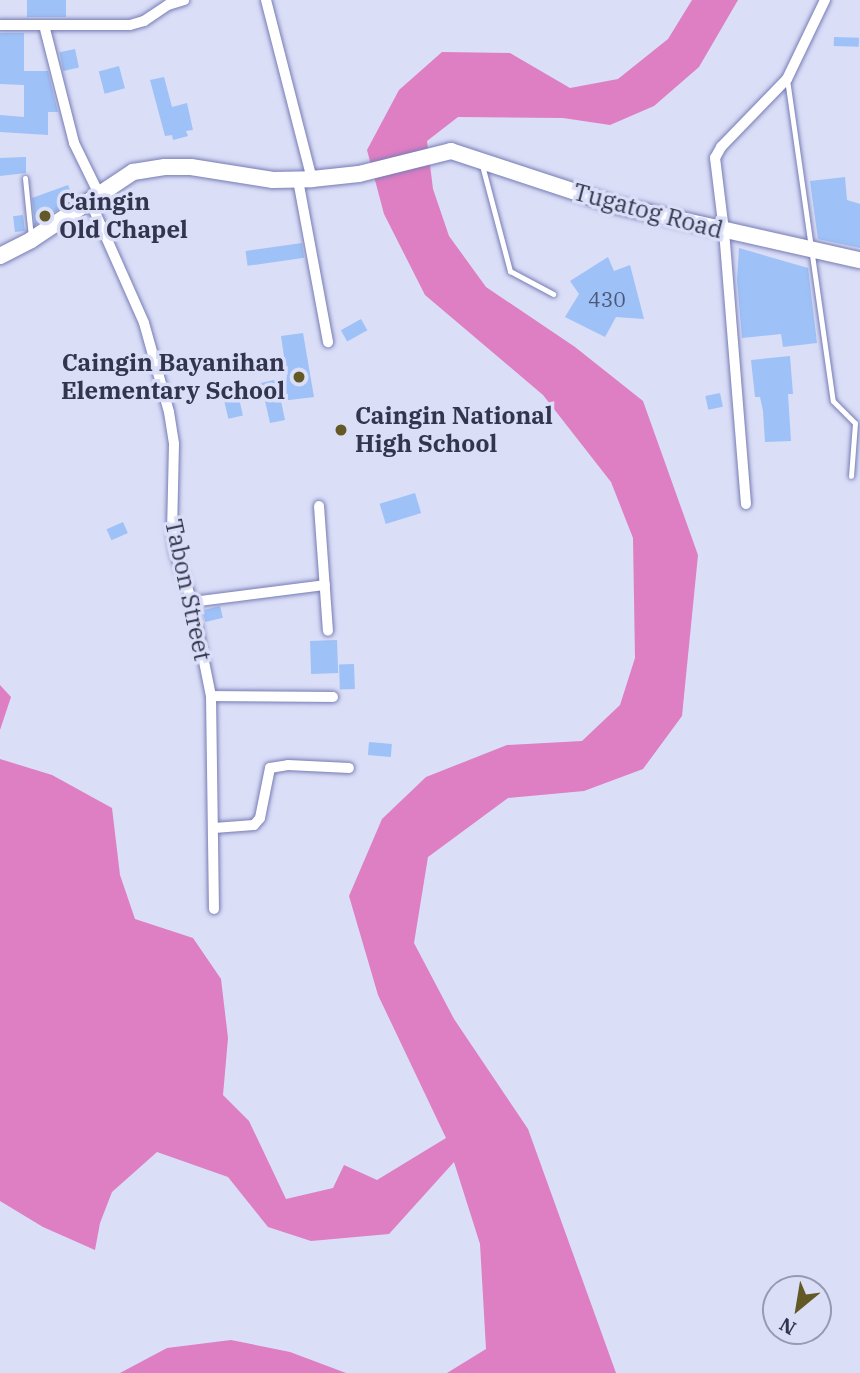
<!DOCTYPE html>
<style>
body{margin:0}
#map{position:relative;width:860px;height:1373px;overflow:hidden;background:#dadef7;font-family:"IBM Plex Serif",serif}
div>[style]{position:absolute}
.water>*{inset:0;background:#de7ec3}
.building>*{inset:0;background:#9ec1f7;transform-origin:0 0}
.roads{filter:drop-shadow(0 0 2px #767cb4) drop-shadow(0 0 2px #767cb4)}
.lane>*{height:5px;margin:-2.5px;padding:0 2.5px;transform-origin:2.5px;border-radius:2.5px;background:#fff}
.street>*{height:10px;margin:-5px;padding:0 5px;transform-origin:5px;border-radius:5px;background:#fff}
.secondary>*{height:16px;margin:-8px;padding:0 8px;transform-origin:8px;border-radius:8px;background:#fff}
.dots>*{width:19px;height:19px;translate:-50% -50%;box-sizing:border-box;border:4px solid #dadef7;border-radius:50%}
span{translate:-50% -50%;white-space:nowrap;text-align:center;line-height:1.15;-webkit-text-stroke:7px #dadef7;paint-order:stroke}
.number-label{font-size:21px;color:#4d5878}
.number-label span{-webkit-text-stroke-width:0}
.poi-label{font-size:24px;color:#32354d;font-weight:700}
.left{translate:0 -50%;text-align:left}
.right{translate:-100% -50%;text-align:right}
.street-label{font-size:24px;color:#32354d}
.north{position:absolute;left:762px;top:1275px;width:70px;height:70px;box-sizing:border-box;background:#dadef7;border:2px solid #979ab3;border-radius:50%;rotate:210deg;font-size:19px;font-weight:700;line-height:28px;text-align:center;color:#32354d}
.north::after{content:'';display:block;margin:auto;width:24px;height:32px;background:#635926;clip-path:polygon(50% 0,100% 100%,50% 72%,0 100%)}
</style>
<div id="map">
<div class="water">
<i style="clip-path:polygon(692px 0,738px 0,699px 67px,654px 106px,610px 125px,563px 118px,458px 117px,427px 141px,433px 189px,449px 236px,486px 287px,575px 347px,643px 401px,698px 555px,682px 716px,643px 769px,584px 791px,508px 798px,428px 857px,414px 943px,454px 1019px,528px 1129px,616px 1373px,447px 1373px,486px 1349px,480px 1244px,454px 1162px,389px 1234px,311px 1241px,268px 1227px,228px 1177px,157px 1152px,112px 1192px,100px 1223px,95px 1250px,43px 1227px,0 1201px,0 759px,52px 775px,112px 808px,120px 875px,135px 919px,193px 938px,221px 979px,228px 1038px,223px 1095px,249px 1121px,286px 1199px,333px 1188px,344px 1165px,377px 1180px,446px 1138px,378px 995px,349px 896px,382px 819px,426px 777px,507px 745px,582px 741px,620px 705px,635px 658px,633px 538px,611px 482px,543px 395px,425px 295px,384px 214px,367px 150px,399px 90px,442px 52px,510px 53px,570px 88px,618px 79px,668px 39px)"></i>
<i style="clip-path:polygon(0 685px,11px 697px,0 730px)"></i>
<i style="clip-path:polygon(231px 1340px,290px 1352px,346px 1373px,120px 1373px,167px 1348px)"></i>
</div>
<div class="building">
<i style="left:27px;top:0;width:39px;height:17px"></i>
<i style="clip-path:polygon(0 33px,24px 33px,24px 71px,48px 71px,58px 112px,48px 112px,48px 135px,0 132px,0 115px,24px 117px,24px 85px,0 84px)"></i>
<i style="left:834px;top:37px;width:25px;height:9px;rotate:2deg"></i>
<i style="left:75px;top:49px;width:19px;height:16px;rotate:78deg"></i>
<i style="left:119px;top:66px;width:23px;height:21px;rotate:75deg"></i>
<i style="clip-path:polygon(164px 77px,172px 107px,187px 103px,193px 130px,186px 131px,188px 136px,173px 140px,172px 135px,165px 136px,150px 80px)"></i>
<i style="clip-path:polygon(26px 157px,26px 173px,0 176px,0 158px)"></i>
<i style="clip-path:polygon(845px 177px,847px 200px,860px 204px,860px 248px,818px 239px,810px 181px)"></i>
<i style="clip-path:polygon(68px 185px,74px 199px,35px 225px,32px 198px)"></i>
<i style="left:23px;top:215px;width:16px;height:10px;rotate:83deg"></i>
<i style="left:302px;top:243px;width:15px;height:57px;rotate:82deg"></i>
<i style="clip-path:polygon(739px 248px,808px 268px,817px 343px,783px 347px,781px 334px,742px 338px,737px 280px)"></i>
<i style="clip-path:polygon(608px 257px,614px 271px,630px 265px,644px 319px,616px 317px,605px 337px,565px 317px,579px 294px,570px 281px)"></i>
<i style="left:361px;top:319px;width:13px;height:23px;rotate:61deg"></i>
<i style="clip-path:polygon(303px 333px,314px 397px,281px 401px,285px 420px,270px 423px,261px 383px,287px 377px,281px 336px)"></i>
<i style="clip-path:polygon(790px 356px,793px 394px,788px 394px,791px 441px,765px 442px,763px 411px,760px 397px,755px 397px,751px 360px)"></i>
<i style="left:720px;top:393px;width:14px;height:15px;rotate:78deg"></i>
<i style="left:238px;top:394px;width:22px;height:15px;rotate:77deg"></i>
<i style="left:415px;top:493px;width:21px;height:37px;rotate:73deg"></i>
<i style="left:123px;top:522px;width:12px;height:18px;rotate:66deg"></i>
<i style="left:220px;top:606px;width:12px;height:18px;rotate:76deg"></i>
<i style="left:337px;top:640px;width:33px;height:27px;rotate:88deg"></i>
<i style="left:354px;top:664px;width:25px;height:15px;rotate:88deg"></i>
<i style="left:369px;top:742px;width:23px;height:13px;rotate:5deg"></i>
</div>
<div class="roads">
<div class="lane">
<i style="left:787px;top:79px;width:325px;rotate:81.9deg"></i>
<i style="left:833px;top:401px;width:31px;rotate:45deg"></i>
<i style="left:855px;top:423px;width:53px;rotate:94.3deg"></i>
<i style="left:482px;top:165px;width:110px;rotate:75.2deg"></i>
<i style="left:510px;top:271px;width:49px;rotate:28.1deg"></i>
<i style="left:25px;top:178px;width:59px;rotate:84.2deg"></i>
</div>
<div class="street">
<i style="left:266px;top:0;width:185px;rotate:75.6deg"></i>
<i style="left:0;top:25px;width:130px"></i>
<i style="left:130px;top:25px;width:15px;rotate:-16deg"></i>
<i style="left:144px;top:21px;width:29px;rotate:-34deg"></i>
<i style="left:168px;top:5px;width:17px;rotate:-17deg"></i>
<i style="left:44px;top:25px;width:122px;rotate:75.7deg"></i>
<i style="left:74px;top:143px;width:57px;rotate:63.9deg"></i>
<i style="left:298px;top:180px;width:165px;rotate:79.5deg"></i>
<i style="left:90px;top:201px;width:133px;rotate:66.1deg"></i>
<i style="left:144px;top:323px;width:92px;rotate:74.3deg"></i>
<i style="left:169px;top:412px;width:32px;rotate:81deg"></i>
<i style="left:174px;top:444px;width:86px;rotate:91.3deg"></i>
<i style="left:172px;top:530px;width:22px;rotate:82deg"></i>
<i style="left:175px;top:552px;width:53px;rotate:71.2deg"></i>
<i style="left:192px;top:602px;width:96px;rotate:78.6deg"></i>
<i style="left:211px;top:696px;width:213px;rotate:89.2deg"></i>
<i style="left:746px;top:504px;width:274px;rotate:-94.6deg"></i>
<i style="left:724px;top:231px;width:74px;rotate:-97deg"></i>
<i style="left:715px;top:158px;width:13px;rotate:-61deg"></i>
<i style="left:721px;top:147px;width:95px;rotate:-45.9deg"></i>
<i style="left:787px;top:79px;width:88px;rotate:-64.3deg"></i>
<i style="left:319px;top:506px;width:125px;rotate:85.9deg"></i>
<i style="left:192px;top:602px;width:134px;rotate:-7.3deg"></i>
<i style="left:211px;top:696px;width:122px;rotate:0.5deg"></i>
<i style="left:214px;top:828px;width:40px;rotate:-4.3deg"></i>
<i style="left:254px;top:825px;width:9px;rotate:-49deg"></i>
<i style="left:260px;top:818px;width:51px;rotate:-78.7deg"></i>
<i style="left:270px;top:768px;width:18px;rotate:-9deg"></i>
<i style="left:288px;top:765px;width:61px;rotate:2.8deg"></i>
</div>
<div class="secondary">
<i style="left:0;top:256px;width:35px;rotate:-27deg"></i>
<i style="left:31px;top:240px;width:123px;rotate:-33.7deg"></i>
<i style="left:133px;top:172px;width:32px;rotate:-9deg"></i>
<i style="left:165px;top:167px;width:26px"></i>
<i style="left:191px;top:167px;width:83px;rotate:9deg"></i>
<i style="left:273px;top:180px;width:39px;rotate:-1deg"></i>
<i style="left:312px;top:179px;width:47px;rotate:-6.1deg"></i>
<i style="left:359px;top:174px;width:95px;rotate:-14deg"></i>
<i style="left:451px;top:151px;width:173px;rotate:18.2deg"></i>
<i style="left:615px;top:205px;width:251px;rotate:12.7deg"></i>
</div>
</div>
<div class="dots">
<i style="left:45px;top:216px;background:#635926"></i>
<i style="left:299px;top:377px;background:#635926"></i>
<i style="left:341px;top:430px;background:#635926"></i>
</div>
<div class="number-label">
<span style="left:607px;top:299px">430</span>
</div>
<div class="poi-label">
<span class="left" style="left:59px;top:216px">Caingin<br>Old Chapel</span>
<span class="right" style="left:285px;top:377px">Caingin Bayanihan<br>Elementary School</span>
<span class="left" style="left:355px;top:430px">Caingin National<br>High School</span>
</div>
<div class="street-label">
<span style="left:648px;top:211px;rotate:15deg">Tugatog Road</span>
<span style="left:188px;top:590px;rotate:78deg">Tabon Street</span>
</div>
<div class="north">N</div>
</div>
